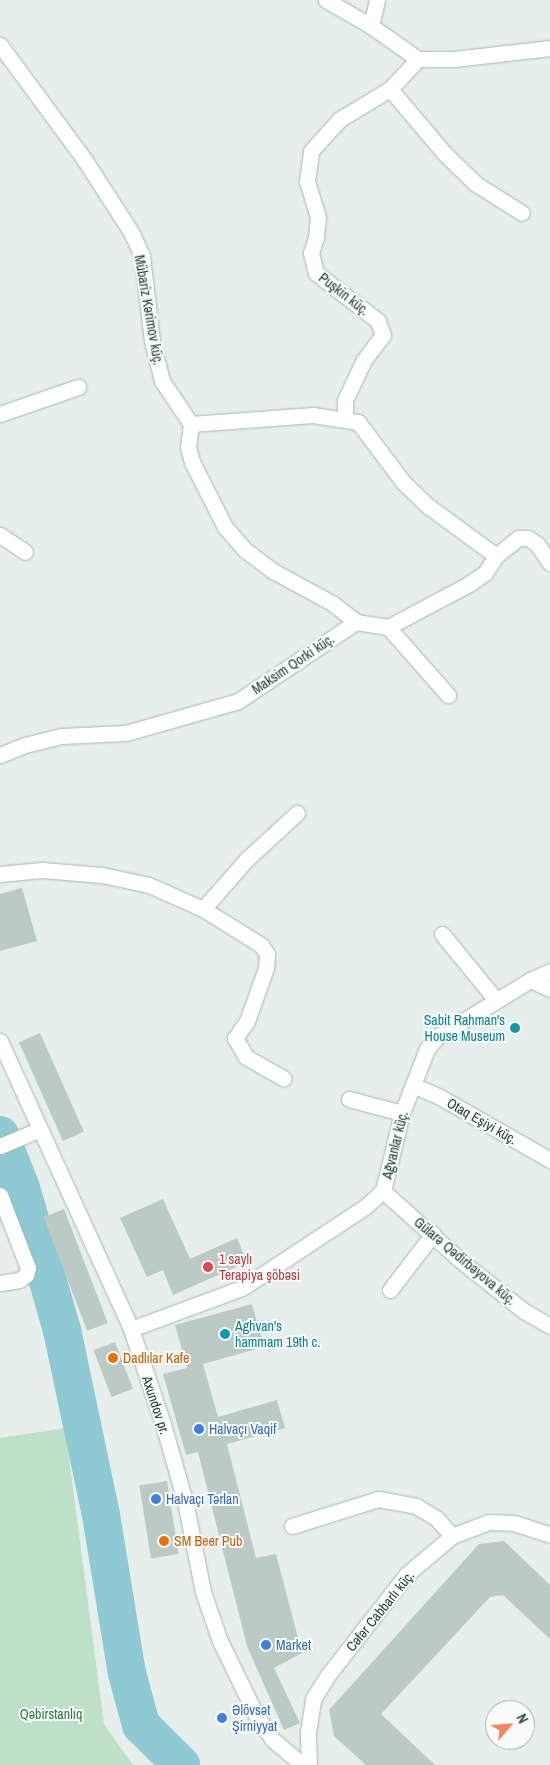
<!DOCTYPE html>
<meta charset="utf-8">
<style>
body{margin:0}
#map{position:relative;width:550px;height:1765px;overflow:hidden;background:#e6efeb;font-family:"Archivo Narrow",sans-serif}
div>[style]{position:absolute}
.green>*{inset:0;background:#bfe0c8}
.river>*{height:38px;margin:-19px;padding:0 19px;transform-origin:19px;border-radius:19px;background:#8ec9d4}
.building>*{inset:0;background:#bbcac4;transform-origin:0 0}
.roads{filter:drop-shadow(0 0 1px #a8b8b2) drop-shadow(0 0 1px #a8b8b2)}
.minor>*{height:15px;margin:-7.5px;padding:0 7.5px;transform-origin:7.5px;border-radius:7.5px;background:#fff}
.dots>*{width:14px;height:14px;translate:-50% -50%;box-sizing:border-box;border:2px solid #f7fbf9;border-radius:50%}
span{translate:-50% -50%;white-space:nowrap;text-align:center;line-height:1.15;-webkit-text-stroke:4px #f7fbf9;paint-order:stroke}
.street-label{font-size:14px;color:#24423a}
.culture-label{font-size:14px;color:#0d838f}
.right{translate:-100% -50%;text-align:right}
.left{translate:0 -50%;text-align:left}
.health-label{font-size:14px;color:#be3a42}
.food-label{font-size:14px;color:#c56008}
.shop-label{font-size:14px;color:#366cbe}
.park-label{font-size:14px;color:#2d7a4b}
.north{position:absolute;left:485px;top:1700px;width:50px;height:50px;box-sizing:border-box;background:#f7fbf9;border:1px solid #a3b1ad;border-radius:50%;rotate:63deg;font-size:14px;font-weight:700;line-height:20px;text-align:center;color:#24423a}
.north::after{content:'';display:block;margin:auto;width:18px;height:22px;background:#f4845f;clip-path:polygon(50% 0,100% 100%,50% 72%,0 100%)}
</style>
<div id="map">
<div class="green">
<i style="clip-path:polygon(65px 1428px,104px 1724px,133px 1765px,0 1765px,0 1438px)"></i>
</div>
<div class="river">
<i style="left:0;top:1135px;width:57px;rotate:68.4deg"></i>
<i style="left:21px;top:1188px;width:148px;rotate:73.9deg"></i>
<i style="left:62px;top:1330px;width:189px;rotate:78.1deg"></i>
<i style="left:101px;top:1515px;width:160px;rotate:80.7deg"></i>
<i style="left:127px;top:1673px;width:54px;rotate:74.9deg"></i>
<i style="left:141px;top:1725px;width:57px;rotate:45deg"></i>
</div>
<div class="building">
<i style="clip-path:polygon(22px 888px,37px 941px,0 951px,0 894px)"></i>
<i style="left:40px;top:1033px;width:108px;height:23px;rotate:66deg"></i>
<i style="clip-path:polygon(163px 1199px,190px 1259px,237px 1238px,247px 1262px,173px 1295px,163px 1270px,147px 1277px,120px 1218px)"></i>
<i style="left:64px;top:1209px;width:122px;height:22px;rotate:69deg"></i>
<i style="clip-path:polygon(252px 1304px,264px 1347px,203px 1364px,218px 1417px,277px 1400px,285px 1428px,227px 1444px,256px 1558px,276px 1554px,302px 1653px,274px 1668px,300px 1723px,284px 1730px,247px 1646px,198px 1452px,186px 1455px,163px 1374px,187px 1368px,175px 1325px)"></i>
<i style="left:115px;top:1342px;width:50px;height:23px;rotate:69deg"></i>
<i style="left:167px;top:1481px;width:74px;height:28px;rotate:81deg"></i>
<i style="clip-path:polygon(504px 1541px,550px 1585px,550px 1639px,503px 1595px,490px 1597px,381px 1714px,435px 1765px,366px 1765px,334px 1736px,329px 1710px,479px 1544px)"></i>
</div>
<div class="roads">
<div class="minor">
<i style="left:326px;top:0;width:52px;rotate:30deg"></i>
<i style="left:371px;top:26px;width:57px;rotate:35.1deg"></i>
<i style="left:418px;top:59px;width:36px"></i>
<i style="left:454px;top:59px;width:97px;rotate:-6.5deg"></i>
<i style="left:371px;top:26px;width:27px;rotate:-77deg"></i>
<i style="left:0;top:45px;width:142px;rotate:53.6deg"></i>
<i style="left:84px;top:159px;width:87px;rotate:57.2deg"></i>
<i style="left:131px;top:232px;width:26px;rotate:65deg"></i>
<i style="left:142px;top:256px;width:86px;rotate:83.3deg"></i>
<i style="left:152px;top:341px;width:41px;rotate:76deg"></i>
<i style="left:162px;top:381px;width:52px;rotate:56deg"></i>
<i style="left:191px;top:424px;width:23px;rotate:97deg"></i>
<i style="left:188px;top:447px;width:16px;rotate:75deg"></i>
<i style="left:192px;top:462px;width:73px;rotate:63.1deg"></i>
<i style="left:225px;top:527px;width:30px;rotate:49deg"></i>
<i style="left:245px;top:550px;width:35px;rotate:37deg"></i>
<i style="left:273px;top:571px;width:67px;rotate:28.5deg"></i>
<i style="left:332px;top:603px;width:31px;rotate:38deg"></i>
<i style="left:390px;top:89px;width:85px;rotate:49.8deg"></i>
<i style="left:445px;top:154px;width:43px;rotate:44.1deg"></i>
<i style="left:476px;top:184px;width:54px;rotate:32.2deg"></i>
<i style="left:0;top:414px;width:83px;rotate:-19.1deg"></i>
<i style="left:345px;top:418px;width:18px;rotate:-90deg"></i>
<i style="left:345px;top:400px;width:44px;rotate:-64.6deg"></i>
<i style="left:364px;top:360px;width:31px;rotate:-53deg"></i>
<i style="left:383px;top:335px;width:15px;rotate:-110deg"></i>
<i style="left:378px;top:321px;width:78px;rotate:-142.3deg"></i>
<i style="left:316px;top:273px;width:21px;rotate:-104deg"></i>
<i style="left:311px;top:253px;width:16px;rotate:-72deg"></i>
<i style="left:316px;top:238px;width:21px;rotate:-85deg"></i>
<i style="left:318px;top:217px;width:38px;rotate:-107deg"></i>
<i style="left:307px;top:181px;width:30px;rotate:-82deg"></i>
<i style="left:311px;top:151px;width:43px;rotate:-47.8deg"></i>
<i style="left:340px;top:119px;width:58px;rotate:-31deg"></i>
<i style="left:390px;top:89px;width:41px;rotate:-47deg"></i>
<i style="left:191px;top:424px;width:122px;rotate:-4.2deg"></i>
<i style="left:313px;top:415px;width:46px;rotate:8.8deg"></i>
<i style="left:358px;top:422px;width:75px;rotate:53.1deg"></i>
<i style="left:403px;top:482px;width:35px;rotate:44deg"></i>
<i style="left:428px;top:506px;width:84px;rotate:36.3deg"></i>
<i style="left:0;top:535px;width:30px;rotate:34deg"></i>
<i style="left:388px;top:627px;width:91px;rotate:48.6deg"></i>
<i style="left:0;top:755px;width:27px;rotate:-22deg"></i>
<i style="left:25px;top:745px;width:37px;rotate:-14deg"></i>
<i style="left:61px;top:736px;width:65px;rotate:-2.6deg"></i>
<i style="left:126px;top:733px;width:116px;rotate:-15.9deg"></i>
<i style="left:238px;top:701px;width:142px;rotate:-33.8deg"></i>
<i style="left:356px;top:622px;width:32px;rotate:9deg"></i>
<i style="left:388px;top:627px;width:92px;rotate:-28deg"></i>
<i style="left:469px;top:584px;width:19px;rotate:-35deg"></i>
<i style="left:485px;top:573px;width:20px;rotate:-57deg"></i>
<i style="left:496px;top:556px;width:28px;rotate:-39deg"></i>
<i style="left:518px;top:538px;width:10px"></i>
<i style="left:528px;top:538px;width:11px;rotate:34deg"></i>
<i style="left:537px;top:544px;width:23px;rotate:56deg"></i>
<i style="left:0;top:874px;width:42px;rotate:-5.4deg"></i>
<i style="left:42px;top:870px;width:60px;rotate:4.8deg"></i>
<i style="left:102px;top:875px;width:48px;rotate:12deg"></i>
<i style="left:149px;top:885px;width:59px;rotate:24deg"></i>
<i style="left:203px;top:909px;width:68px;rotate:31.8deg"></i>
<i style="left:261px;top:945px;width:11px;rotate:56deg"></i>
<i style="left:267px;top:954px;width:14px;rotate:94deg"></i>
<i style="left:266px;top:968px;width:56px;rotate:109.7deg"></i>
<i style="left:247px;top:1021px;width:21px;rotate:125deg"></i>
<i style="left:235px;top:1038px;width:22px;rotate:60deg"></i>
<i style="left:246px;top:1057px;width:43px;rotate:29.6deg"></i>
<i style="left:203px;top:909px;width:67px;rotate:-48.7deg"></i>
<i style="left:247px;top:859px;width:68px;rotate:-42.6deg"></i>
<i style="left:442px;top:934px;width:85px;rotate:50.7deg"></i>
<i style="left:530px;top:980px;width:22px;rotate:24deg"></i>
<i style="left:0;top:1041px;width:316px;rotate:65.5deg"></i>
<i style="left:131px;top:1329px;width:100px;rotate:71.4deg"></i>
<i style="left:163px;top:1424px;width:80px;rotate:74.1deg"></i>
<i style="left:185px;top:1501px;width:93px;rotate:78.8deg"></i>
<i style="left:203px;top:1592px;width:52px;rotate:70.9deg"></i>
<i style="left:220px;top:1641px;width:82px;rotate:64.1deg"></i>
<i style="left:256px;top:1715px;width:30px;rotate:56deg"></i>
<i style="left:273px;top:1740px;width:39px;rotate:40deg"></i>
<i style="left:413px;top:1085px;width:30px;rotate:24deg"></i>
<i style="left:440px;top:1097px;width:127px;rotate:29.8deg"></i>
<i style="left:349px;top:1099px;width:55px;rotate:14.8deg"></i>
<i style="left:0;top:1146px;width:41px;rotate:-22.8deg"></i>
<i style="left:383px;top:1191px;width:103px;rotate:41.9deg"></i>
<i style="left:460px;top:1260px;width:82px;rotate:38.6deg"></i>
<i style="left:524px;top:1311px;width:30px;rotate:30deg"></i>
<i style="left:0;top:1195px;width:78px;rotate:69deg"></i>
<i style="left:28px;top:1268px;width:7px;rotate:106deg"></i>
<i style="left:26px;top:1275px;width:9px;rotate:144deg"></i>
<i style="left:19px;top:1280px;width:19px;rotate:171deg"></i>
<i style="left:390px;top:1290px;width:71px;rotate:-52.5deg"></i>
<i style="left:131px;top:1329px;width:118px;rotate:-20.3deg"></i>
<i style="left:242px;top:1288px;width:147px;rotate:-33.4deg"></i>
<i style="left:365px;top:1207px;width:24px;rotate:-42deg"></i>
<i style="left:383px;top:1191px;width:80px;rotate:-76.3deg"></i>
<i style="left:402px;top:1113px;width:69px;rotate:-68.7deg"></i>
<i style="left:427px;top:1049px;width:16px;rotate:-50deg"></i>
<i style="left:437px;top:1037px;width:109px;rotate:-31.5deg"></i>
<i style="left:530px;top:980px;width:22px;rotate:-24deg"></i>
<i style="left:292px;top:1526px;width:90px;rotate:-17.4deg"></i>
<i style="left:378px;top:1499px;width:39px;rotate:10deg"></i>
<i style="left:416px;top:1506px;width:23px;rotate:31deg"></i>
<i style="left:436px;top:1518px;width:24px;rotate:48deg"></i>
<i style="left:309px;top:1765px;width:33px;rotate:-92deg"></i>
<i style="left:308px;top:1732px;width:33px;rotate:-81deg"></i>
<i style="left:313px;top:1699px;width:28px;rotate:-58deg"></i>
<i style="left:328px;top:1675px;width:128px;rotate:-52deg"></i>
<i style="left:407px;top:1574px;width:59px;rotate:-40.2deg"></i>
<i style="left:452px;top:1536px;width:40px;rotate:-21deg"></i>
<i style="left:489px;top:1522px;width:25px;rotate:2deg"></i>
<i style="left:514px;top:1523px;width:38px;rotate:18deg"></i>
</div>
</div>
<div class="dots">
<i style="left:515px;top:1028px;background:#0f9aa8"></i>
<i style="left:208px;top:1267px;background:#e0444e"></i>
<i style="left:225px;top:1334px;background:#0f9aa8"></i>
<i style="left:113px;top:1358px;background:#e8710a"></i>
<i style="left:199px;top:1429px;background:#3f7fe0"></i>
<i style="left:156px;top:1499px;background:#3f7fe0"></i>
<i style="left:164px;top:1541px;background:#e8710a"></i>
<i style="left:266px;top:1645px;background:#3f7fe0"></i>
<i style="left:222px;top:1718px;background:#3f7fe0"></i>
</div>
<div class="street-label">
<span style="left:344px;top:294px;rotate:38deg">Puşkin küç.</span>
<span style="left:149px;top:310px;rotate:80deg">Mübariz Kərimov küç.</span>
<span style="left:293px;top:664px;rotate:-34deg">Maksim Qorki küç.</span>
<span style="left:482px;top:1121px;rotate:30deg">Otaq Eşiyi küç.</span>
<span style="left:395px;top:1145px;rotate:-76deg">Ağvanlar küç.</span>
<span style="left:465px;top:1261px;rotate:40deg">Gülarə Qədirbəyova küç.</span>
<span style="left:156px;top:1405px;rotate:72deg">Axundov pr.</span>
<span style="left:380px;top:1611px;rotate:-51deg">Cəfər Cabbarlı küç.</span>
</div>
<div class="culture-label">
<span class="right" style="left:505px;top:1028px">Sabit Rahman's<br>House Museum</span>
<span class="left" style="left:235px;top:1334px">Aghvan's<br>hammam 19th c.</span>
</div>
<div class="health-label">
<span class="left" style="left:219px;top:1267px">1 saylı<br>Terapiya şöbəsi</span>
</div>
<div class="food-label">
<span class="left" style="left:123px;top:1358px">Dadlılar Kafe</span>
<span class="left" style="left:174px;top:1541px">SM Beer Pub</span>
</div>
<div class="shop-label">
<span class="left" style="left:209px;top:1429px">Halvaçı Vaqif</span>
<span class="left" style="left:166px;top:1499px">Halvaçı Tərlan</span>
<span class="left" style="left:276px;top:1645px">Market</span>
<span class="left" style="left:232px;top:1718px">Əlövsət<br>Şirniyyat</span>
</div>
<div class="park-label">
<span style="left:51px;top:1714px">Qəbirstanlıq</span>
</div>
<div class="north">N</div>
</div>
